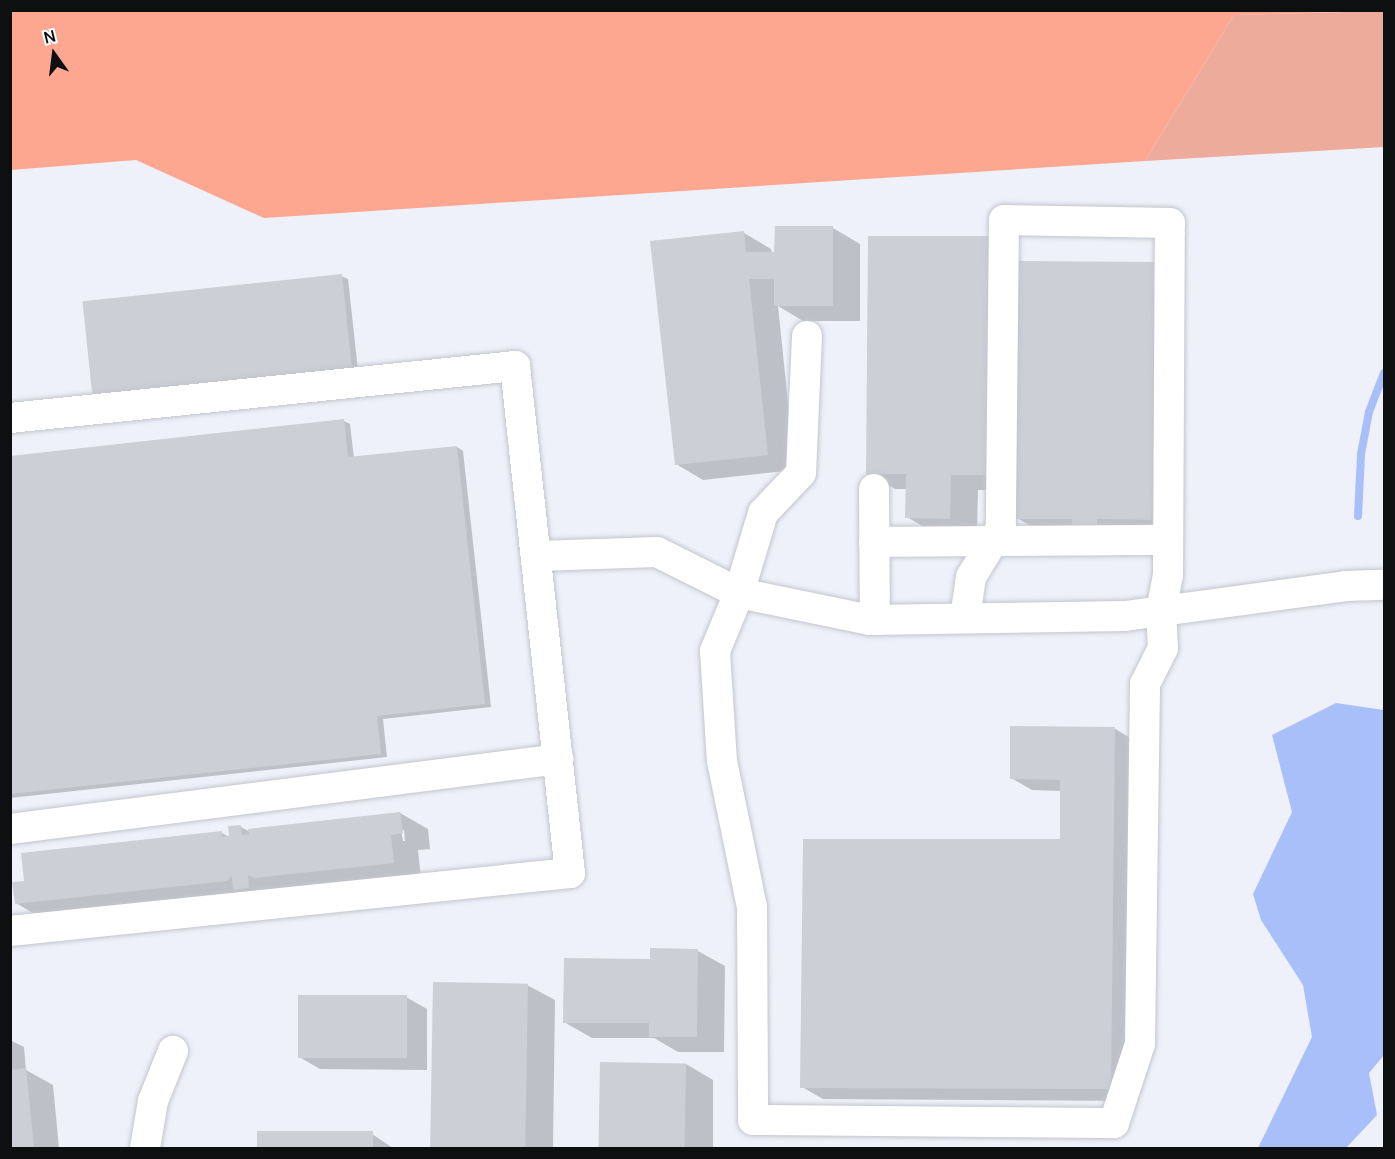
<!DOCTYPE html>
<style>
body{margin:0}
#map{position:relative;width:1395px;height:1159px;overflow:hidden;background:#eef1f9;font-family:Manrope,sans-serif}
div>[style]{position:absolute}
.green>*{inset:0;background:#ecab9b}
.forest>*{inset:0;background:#fda791}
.water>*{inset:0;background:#a9bffa}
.shadow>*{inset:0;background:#0003}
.stream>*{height:8px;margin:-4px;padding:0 4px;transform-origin:4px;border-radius:4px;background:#a9bffa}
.building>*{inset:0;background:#cccfd6;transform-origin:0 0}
.roads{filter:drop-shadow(0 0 2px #c2c5cd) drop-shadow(0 0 2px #c2c5cd)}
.minor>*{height:30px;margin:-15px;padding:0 15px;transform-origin:15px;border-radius:15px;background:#fff}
span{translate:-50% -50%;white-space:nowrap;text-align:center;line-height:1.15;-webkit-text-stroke:6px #fefefe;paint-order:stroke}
.frame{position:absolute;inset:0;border:12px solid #0e0f11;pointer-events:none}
.north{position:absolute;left:24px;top:24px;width:60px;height:60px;-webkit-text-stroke:4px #fefefe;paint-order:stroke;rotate:346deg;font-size:16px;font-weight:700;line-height:24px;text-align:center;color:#0e0f11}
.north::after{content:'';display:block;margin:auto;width:21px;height:27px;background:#0e0f11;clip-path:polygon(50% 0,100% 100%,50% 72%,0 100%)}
</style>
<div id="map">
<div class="green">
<i style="clip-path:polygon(1384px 11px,1384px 147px,1145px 161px,1234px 15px)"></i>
</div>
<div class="forest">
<i style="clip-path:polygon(11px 10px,1371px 10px,1371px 11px,1234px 15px,1145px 161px,264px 218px,136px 160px,11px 170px)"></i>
</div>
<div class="water">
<i style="clip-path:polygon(1336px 703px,1384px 710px,1384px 1055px,1369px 1073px,1377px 1115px,1346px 1148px,1258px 1148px,1312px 1037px,1303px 985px,1261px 920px,1253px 894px,1292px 812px,1272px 735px)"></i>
</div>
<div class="shadow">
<i style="clip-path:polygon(833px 228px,860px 244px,860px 321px,803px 321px,778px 306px,795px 470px,703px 480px,676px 464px,744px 233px,771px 249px,772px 254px)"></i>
<i style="clip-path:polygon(992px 238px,1019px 254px,1019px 262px,1181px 535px,1044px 534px,1017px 518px,1017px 490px,978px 490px,977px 534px,934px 533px,907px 517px,907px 489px,895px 489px,868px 473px)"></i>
<i style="clip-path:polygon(341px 276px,348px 279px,358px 370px,101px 398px)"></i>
<i style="clip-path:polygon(344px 421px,350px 424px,354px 458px,457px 447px,463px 451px,491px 707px,383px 719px,387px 757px,10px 798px,10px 457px)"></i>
<i style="clip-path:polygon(1114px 728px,1135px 741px,1132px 1101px,823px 1099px,802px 1087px,1061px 840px,1061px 791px,1032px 790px,1011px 778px)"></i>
<i style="clip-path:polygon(evenodd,400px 813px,428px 829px,430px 849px,418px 850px,421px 878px,282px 893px,274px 888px,276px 903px,43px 919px,16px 903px,222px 833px,231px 838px,241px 827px,250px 832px,400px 813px,401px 830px,404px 830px,405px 841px,403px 841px,401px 830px)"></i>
<i style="clip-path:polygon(698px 951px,725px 966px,724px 1052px,678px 1052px,654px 1038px,592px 1038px,564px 1022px,651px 961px)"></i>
<i style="clip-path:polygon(434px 984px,527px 985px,555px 1000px,553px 1148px,433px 1148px)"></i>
<i style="clip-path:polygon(406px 997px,427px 1009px,427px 1070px,320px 1069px,299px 1057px)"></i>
<i style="clip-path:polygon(10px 1040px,24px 1047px,26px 1070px,53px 1085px,59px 1148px,10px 1148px)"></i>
<i style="clip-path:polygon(602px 1064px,686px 1064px,713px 1080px,713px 1148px,601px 1148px)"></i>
<i style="clip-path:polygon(258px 1133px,372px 1134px,393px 1148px,258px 1148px)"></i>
</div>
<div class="stream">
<i style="left:1358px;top:516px;width:62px;rotate:-87.2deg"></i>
<i style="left:1361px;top:454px;width:43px;rotate:-79.2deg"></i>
<i style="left:1369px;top:412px;width:42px;rotate:-69deg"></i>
</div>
<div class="building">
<i style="clip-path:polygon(775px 226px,833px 226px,833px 306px,774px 306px,774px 279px,749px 279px,768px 455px,675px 465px,650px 241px,744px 231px,746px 252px,774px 252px)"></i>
<i style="clip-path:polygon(868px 236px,992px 236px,990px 475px,951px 475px,950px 519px,905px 518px,906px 474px,866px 474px)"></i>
<i style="clip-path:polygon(1018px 261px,1156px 262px,1154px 520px,1097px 519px,1097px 528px,1072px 528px,1072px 519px,1015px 519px)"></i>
<i style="left:342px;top:274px;width:94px;height:261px;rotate:84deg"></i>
<i style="clip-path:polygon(344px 419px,348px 457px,457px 446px,485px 704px,377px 716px,381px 754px,10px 794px,10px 456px)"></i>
<i style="clip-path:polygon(1010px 726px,1115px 727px,1111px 1089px,800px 1088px,803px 839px,1060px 839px,1060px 780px,1010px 779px)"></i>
<i style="clip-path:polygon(400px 812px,403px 833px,391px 835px,394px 863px,254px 878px,248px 875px,249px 888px,233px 890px,232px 876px,227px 881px,15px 904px,12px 882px,24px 881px,21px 853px,222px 831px,222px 837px,229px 836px,228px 826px,241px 825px,242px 835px,249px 834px,248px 829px)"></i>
<i style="clip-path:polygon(650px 948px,698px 949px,697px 1037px,649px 1037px,649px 1023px,563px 1023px,564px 958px,650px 959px)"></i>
<i style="left:433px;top:982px;width:95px;height:166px;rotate:1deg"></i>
<i style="left:298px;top:995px;width:109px;height:63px"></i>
<i style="left:600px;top:1062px;width:86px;height:86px;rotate:1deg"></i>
<i style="clip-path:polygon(26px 1068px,34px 1148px,10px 1148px,10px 1070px)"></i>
<i style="left:257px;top:1131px;width:116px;height:17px"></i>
</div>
<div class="roads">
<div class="minor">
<i style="left:807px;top:336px;width:137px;rotate:92.5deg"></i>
<i style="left:801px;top:473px;width:55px;rotate:133.5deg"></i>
<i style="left:763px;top:513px;width:84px;rotate:106.7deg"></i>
<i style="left:739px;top:593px;width:63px;rotate:112.5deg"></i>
<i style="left:715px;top:651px;width:110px;rotate:86.4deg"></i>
<i style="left:722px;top:761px;width:149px;rotate:78.4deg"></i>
<i style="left:752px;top:907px;width:213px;rotate:89.7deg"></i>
<i style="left:753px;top:1120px;width:361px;rotate:0.5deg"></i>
<i style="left:1114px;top:1123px;width:83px;rotate:-71.8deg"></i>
<i style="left:1140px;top:1044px;width:360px;rotate:-89.2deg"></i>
<i style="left:1145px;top:684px;width:40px;rotate:-63.4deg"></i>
<i style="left:1163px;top:648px;width:37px;rotate:-93deg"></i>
<i style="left:1161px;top:611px;width:36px;rotate:-79deg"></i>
<i style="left:1168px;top:576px;width:353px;rotate:-89.7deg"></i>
<i style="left:1170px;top:223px;width:166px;rotate:-179deg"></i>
<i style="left:1004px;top:220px;width:308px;rotate:90.6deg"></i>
<i style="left:1001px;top:528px;width:57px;rotate:121.5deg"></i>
<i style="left:971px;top:577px;width:41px;rotate:98.3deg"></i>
<i style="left:10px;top:418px;width:508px;rotate:-5.88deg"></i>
<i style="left:515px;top:366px;width:510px;rotate:83.81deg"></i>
<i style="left:570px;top:873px;width:563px;rotate:174.09deg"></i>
<i style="left:874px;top:489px;width:131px;rotate:89.6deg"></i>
<i style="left:874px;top:542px;width:294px;rotate:-0.4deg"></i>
<i style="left:538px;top:556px;width:119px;rotate:-1.9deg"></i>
<i style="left:657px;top:552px;width:92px;rotate:26.6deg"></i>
<i style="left:739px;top:593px;width:134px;rotate:11.6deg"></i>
<i style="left:870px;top:620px;width:255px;rotate:-0.9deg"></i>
<i style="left:1125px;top:616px;width:223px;rotate:-7.7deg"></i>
<i style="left:1346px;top:586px;width:38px;rotate:-2deg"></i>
<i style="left:10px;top:829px;width:553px;rotate:-7.27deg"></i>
<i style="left:145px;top:1148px;width:48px;rotate:-80.3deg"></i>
<i style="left:153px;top:1101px;width:54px;rotate:-68.2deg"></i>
</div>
</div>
<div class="frame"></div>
<div class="north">N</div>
</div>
